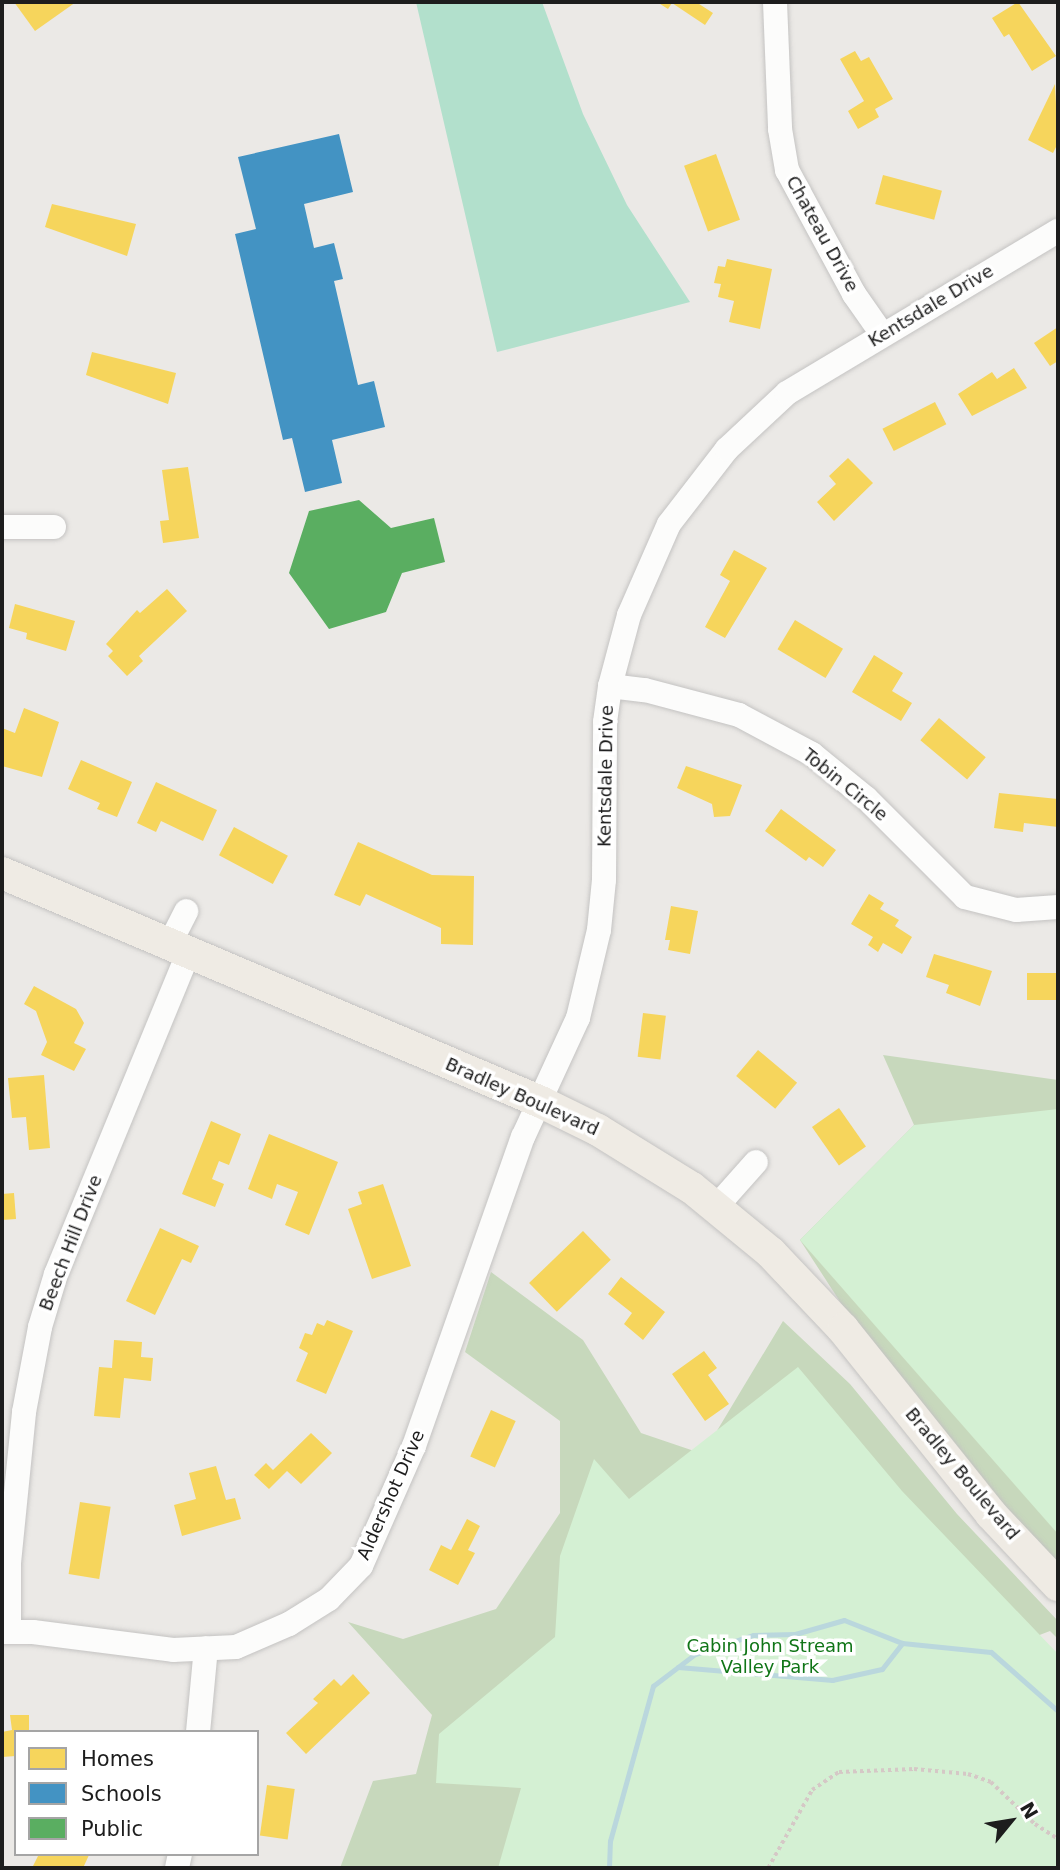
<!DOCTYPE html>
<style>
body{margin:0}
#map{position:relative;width:1060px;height:1870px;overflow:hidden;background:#ebe9e6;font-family:"DejaVu Sans",sans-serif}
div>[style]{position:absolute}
.forest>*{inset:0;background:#c7d8bc}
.park>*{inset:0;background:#d4f0d3}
.pitch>*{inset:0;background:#b2e0cc}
.homes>*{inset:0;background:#f6d55c;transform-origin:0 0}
.schools>*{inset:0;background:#4393c3}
.public>*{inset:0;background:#5aae61}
.stream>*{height:5px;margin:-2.5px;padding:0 2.5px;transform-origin:2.5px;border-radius:2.5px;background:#bad7dd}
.path>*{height:3.5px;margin-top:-1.75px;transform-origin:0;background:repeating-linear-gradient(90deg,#d5c8c6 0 3.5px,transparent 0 7px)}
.roads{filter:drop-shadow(0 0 2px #c4c3c2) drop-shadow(0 0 2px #c4c3c2)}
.minor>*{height:24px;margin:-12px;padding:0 12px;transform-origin:12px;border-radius:12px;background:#fcfcfb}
.major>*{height:32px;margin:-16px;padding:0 16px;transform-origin:16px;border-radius:16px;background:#efebe4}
span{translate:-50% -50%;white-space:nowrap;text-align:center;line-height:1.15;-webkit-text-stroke:7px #fff;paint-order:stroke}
.street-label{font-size:18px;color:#1d1d1d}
.park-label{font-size:18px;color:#107517}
.frame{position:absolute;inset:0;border:4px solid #1d1d1d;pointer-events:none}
.legend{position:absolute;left:14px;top:1730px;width:245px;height:126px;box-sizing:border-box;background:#fff;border:2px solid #a5a5a5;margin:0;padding:9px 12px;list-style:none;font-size:21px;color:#1d1d1d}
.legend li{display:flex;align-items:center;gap:14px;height:35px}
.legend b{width:35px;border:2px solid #a5a5a5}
.north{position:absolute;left:976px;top:1786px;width:70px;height:70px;-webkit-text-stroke:5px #fff;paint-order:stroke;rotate:60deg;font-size:19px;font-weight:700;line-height:28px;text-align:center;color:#1d1d1d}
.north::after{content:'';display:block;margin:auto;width:24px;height:32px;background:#1d1d1d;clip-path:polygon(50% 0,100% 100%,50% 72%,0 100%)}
</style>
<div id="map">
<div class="forest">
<i style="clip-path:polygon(883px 1055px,1058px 1080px,1058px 1585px,922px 1428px,800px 1240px,914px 1125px)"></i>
<i style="clip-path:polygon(491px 1272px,583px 1340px,641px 1433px,703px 1454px,783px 1321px,850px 1384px,957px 1514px,1058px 1621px,1058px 1639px,1050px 1631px,992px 1653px,1058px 1868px,340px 1868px,373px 1781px,416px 1774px,432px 1715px,348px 1622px,403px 1639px,496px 1609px,560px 1513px,560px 1421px,465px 1352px)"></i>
</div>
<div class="park">
<i style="clip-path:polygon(1058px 1109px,1058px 1534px,800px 1240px,914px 1125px)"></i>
<i style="clip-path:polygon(798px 1367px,902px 1491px,1058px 1654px,1058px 1868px,498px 1868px,521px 1788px,436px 1783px,439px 1734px,555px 1637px,560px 1556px,594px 1459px,629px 1499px)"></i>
</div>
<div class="pitch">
<i style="clip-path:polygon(416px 2px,542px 2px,583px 114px,627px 205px,690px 302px,497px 352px)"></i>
</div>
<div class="homes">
<i style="clip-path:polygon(14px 2px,76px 2px,35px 31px)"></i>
<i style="clip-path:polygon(657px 2px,696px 2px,713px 13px,705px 25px,672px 3px,668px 9px)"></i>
<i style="clip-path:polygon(1018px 2px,1056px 56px,1032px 71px,1009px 34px,1004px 37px,992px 18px)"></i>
<i style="clip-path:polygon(855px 51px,861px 61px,869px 57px,893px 99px,875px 109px,879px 117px,858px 129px,848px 111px,864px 101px,840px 59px)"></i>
<i style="clip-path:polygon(1055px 84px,1058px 143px,1053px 153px,1028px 140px)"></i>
<i style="left:716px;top:154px;width:70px;height:34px;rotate:70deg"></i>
<i style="left:883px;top:175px;width:61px;height:30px;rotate:15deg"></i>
<i style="clip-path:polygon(52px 204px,136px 224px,127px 256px,45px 227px)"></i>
<i style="clip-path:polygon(727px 259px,772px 269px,760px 329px,729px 322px,734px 301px,718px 297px,721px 284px,714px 283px,718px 266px,725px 267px)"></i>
<i style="clip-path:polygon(1058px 327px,1058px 361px,1050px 366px,1034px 343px)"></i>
<i style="clip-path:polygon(92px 352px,176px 373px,168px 404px,86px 375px)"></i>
<i style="clip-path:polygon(1014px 368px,1027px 388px,972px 416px,958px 394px,992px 372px,997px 379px)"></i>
<i style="left:935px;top:402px;width:25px;height:59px;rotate:63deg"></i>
<i style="clip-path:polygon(848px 458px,873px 483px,834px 521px,817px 502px,836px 484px,829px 476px)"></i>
<i style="clip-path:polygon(188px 467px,199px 538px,163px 543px,160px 521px,169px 520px,162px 470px)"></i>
<i style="clip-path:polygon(734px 550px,767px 568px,725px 638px,705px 627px,730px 581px,720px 575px)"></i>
<i style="clip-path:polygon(167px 589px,187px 611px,139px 656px,143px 661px,127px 676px,108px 656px,113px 651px,106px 644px,137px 610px,140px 613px)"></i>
<i style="clip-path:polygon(15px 604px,75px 621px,66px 651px,26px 639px,27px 633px,9px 628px)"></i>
<i style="left:795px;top:620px;width:56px;height:34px;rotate:31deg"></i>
<i style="clip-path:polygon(874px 655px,903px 673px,892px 691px,912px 703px,901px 721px,852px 692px)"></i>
<i style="clip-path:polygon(24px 708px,59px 722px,42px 777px,2px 766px,2px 728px,15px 733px)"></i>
<i style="left:939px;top:718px;width:61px;height:29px;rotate:40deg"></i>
<i style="clip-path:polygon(81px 760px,132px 782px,117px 817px,97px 809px,100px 803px,68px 789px)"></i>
<i style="clip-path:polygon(686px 766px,742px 785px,730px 816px,714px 817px,712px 804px,677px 788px)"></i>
<i style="clip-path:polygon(156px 782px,217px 810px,203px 841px,161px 821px,156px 832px,137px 823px)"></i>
<i style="clip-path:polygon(999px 793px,1058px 799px,1058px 827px,1024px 823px,1023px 832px,994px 828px)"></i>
<i style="clip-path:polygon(781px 809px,836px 850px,823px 867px,809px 857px,806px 861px,765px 831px)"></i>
<i style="left:234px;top:827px;width:61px;height:32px;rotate:28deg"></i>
<i style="clip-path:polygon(358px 842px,432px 875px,474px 876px,473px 945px,441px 944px,441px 928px,366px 894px,360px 906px,334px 895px)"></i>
<i style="clip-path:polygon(869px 894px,884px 903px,880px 909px,899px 920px,895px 926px,912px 937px,902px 954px,883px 943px,878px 952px,868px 945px,873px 937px,851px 924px)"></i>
<i style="clip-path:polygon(671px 906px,698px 911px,690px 954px,668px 950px,670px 940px,665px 940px)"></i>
<i style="clip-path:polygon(934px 954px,992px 971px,980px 1006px,946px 993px,949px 985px,926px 977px)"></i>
<i style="left:1058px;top:973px;width:27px;height:31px;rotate:90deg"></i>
<i style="clip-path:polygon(34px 986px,76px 1009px,84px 1023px,74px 1043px,86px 1049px,74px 1071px,41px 1055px,47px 1042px,36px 1011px,24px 1004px)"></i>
<i style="left:643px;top:1013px;width:23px;height:44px;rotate:7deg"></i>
<i style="left:758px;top:1050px;width:51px;height:34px;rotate:40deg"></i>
<i style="clip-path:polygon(44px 1075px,50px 1148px,29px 1150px,26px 1117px,12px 1118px,8px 1078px)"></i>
<i style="left:839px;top:1108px;width:47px;height:33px;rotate:55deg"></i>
<i style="clip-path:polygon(211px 1121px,241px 1134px,229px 1165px,219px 1161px,212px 1179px,224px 1184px,215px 1207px,182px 1194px)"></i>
<i style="clip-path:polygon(269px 1134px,338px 1162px,309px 1235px,285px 1225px,298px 1192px,277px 1184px,272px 1199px,248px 1189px)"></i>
<i style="clip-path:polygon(383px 1184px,411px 1266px,372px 1279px,348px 1209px,362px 1204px,358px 1192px)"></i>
<i style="clip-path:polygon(14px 1193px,16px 1219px,2px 1220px,2px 1194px)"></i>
<i style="clip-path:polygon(160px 1228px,199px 1246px,191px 1263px,182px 1259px,155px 1315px,126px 1301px)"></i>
<i style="left:583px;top:1231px;width:40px;height:75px;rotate:46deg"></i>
<i style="clip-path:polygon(621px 1277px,665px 1312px,643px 1340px,624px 1324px,632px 1313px,608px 1294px)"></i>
<i style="clip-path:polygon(327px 1320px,353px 1331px,326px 1394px,296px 1381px,308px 1353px,299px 1348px,305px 1333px,312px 1335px,317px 1323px,324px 1326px)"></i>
<i style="clip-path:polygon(114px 1340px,142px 1342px,141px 1357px,153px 1358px,151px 1381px,124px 1378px,120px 1418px,94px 1416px,99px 1367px,112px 1368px)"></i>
<i style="clip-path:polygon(704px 1351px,717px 1368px,708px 1375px,729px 1404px,705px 1421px,672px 1374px)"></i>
<i style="left:491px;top:1410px;width:27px;height:51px;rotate:24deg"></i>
<i style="clip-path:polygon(311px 1433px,332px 1453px,301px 1484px,287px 1471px,269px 1489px,254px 1475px,266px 1463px,273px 1470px)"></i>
<i style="clip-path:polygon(216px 1466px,226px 1500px,235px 1498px,241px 1519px,182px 1536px,174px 1505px,196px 1499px,189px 1473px)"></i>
<i style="left:80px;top:1502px;width:31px;height:73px;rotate:9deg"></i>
<i style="clip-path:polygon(467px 1519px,480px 1526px,468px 1550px,475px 1553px,458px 1585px,429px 1570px,441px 1545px,451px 1550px)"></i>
<i style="clip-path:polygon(353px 1674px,370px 1693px,306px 1754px,286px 1733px,318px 1703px,313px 1699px,334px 1679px,341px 1686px)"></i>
<i style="clip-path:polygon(10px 1715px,29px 1715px,29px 1732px,16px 1732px,16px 1756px,2px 1757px,2px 1732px,12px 1730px)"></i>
<i style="left:267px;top:1785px;width:28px;height:51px;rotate:8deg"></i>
<i style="clip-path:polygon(39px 1854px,87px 1854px,89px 1855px,83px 1868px,32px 1868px)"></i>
</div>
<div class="schools">
<i style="clip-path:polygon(339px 134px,353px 192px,304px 204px,314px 248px,334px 243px,343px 279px,334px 281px,358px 385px,374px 381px,385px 427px,332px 440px,342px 483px,305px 492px,292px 438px,283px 440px,235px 234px,256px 229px,238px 157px)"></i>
</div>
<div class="public">
<i style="clip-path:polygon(359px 500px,391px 528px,434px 518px,445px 562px,402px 573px,386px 612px,329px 629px,289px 573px,309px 511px)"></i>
</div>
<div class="stream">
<i style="left:678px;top:1667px;width:155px;rotate:4.8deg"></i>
<i style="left:832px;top:1680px;width:51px;rotate:-12.4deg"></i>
<i style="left:882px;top:1669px;width:33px;rotate:-52deg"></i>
<i style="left:609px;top:1868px;width:27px;rotate:-88deg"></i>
<i style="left:610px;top:1841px;width:161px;rotate:-74.5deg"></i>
<i style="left:653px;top:1686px;width:53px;rotate:-37.3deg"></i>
<i style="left:695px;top:1654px;width:61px;rotate:-18.1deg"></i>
<i style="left:753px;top:1635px;width:42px;rotate:-1.4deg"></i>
<i style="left:795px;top:1634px;width:51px;rotate:-15.9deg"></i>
<i style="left:844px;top:1620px;width:62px;rotate:21.6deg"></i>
<i style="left:902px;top:1643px;width:89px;rotate:5.8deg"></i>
<i style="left:991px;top:1652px;width:89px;rotate:41.4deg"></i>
</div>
<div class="path">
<i style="left:768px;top:1868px;width:90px;rotate:-60.6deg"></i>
<i style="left:812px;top:1790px;width:32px;rotate:-34deg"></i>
<i style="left:839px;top:1772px;width:75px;rotate:-2.3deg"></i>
<i style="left:914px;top:1769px;width:54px;rotate:5.3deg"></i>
<i style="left:968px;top:1774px;width:24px;rotate:19deg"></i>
<i style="left:991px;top:1782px;width:61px;rotate:43.7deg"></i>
<i style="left:1035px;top:1824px;width:27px;rotate:33deg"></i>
</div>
<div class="roads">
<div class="minor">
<i style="left:775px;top:2px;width:127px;rotate:87.7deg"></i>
<i style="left:780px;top:129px;width:42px;rotate:80.3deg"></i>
<i style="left:787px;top:170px;width:141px;rotate:61.6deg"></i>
<i style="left:854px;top:294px;width:49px;rotate:55deg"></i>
<i style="left:2px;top:527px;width:52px"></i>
<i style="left:610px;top:686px;width:35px;rotate:7deg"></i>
<i style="left:645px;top:690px;width:97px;rotate:14.9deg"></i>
<i style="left:739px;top:715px;width:83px;rotate:28.1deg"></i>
<i style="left:812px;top:754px;width:70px;rotate:39.2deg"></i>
<i style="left:866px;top:798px;width:140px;rotate:45deg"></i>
<i style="left:965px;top:897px;width:53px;rotate:14.3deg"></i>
<i style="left:1016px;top:910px;width:42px;rotate:-4.1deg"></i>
<i style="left:169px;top:945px;width:38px;rotate:-63deg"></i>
<i style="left:716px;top:1207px;width:60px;rotate:-48.4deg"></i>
<i style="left:2px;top:1632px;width:31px"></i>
<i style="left:33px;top:1632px;width:141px;rotate:7.3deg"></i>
<i style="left:173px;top:1650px;width:63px;rotate:-2.7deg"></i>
<i style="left:236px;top:1647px;width:58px;rotate:-23.5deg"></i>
<i style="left:289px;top:1624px;width:47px;rotate:-32deg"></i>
<i style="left:329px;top:1599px;width:46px;rotate:-45.9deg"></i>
<i style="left:361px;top:1566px;width:131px;rotate:-66.2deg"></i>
<i style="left:414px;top:1446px;width:328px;rotate:-70.6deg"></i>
<i style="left:523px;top:1137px;width:131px;rotate:-65.2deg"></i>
<i style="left:578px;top:1018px;width:90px;rotate:-76.6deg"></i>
<i style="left:599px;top:930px;width:50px;rotate:-84.3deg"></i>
<i style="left:604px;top:880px;width:158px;rotate:-89.6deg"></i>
<i style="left:605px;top:722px;width:36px;rotate:-82deg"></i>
<i style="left:610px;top:686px;width:73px;rotate:-75deg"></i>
<i style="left:629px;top:615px;width:99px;rotate:-66.3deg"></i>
<i style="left:669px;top:524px;width:95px;rotate:-52.3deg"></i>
<i style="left:727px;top:449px;width:82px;rotate:-43deg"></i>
<i style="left:787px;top:393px;width:316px;rotate:-30.9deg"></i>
<i style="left:9px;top:1632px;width:69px;rotate:-90deg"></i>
<i style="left:9px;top:1563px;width:152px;rotate:-84.3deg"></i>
<i style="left:24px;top:1412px;width:86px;rotate:-79.3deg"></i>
<i style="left:40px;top:1327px;width:55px;rotate:-73.2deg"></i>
<i style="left:56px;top:1274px;width:347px;rotate:-67.6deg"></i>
<i style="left:198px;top:1732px;width:84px;rotate:-84.6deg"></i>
<i style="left:177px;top:1868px;width:14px;rotate:-78deg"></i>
</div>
<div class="major">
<i style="left:2px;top:873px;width:586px;rotate:23.02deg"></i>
<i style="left:541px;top:1102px;width:64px;rotate:26.2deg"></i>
<i style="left:598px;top:1130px;width:110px;rotate:31.7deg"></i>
<i style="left:692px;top:1188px;width:102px;rotate:39.4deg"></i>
<i style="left:771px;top:1253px;width:105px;rotate:46.5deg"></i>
<i style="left:843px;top:1329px;width:237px;rotate:51.3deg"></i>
<i style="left:991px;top:1514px;width:98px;rotate:46.7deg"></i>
</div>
</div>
<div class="street-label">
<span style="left:822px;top:234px;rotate:61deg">Chateau Drive</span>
<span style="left:931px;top:306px;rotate:-31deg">Kentsdale Drive</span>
<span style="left:606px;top:776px;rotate:-89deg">Kentsdale Drive</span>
<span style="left:845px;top:785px;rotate:39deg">Tobin Circle</span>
<span style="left:522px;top:1097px;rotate:24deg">Bradley Boulevard</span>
<span style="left:71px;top:1243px;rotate:-69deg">Beech Hill Drive</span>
<span style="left:962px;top:1474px;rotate:50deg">Bradley Boulevard</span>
<span style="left:391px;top:1495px;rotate:-66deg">Aldershot Drive</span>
</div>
<div class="park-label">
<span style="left:770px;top:1657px">Cabin John Stream<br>Valley Park</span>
</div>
<div class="frame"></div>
<ul class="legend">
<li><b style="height:19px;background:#f6d55c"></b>Homes</li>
<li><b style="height:19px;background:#4393c3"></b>Schools</li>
<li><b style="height:19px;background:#5aae61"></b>Public</li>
</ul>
<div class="north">N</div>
</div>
